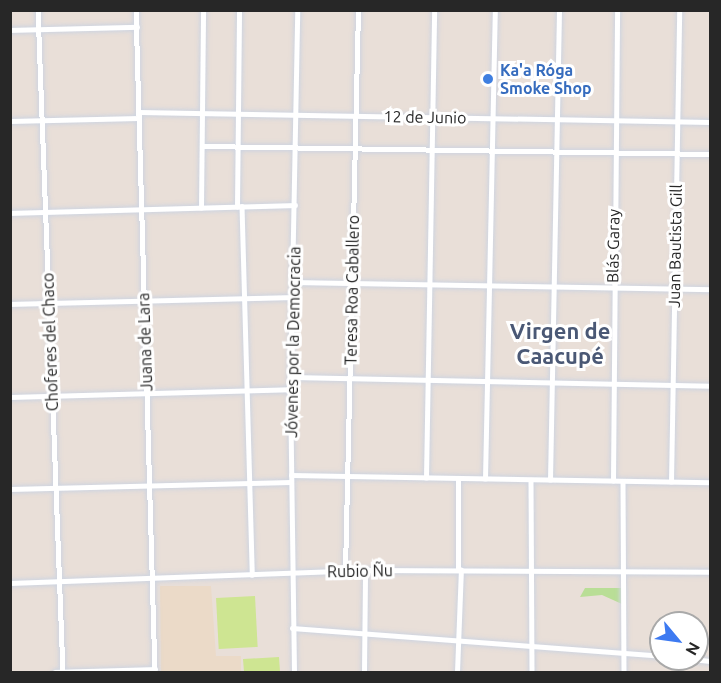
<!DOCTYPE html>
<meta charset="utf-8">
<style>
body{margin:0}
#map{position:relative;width:721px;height:683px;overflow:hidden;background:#e9dfd8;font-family:Ubuntu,sans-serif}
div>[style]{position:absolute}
.education>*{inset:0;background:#ebdac8}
.green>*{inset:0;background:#b9de96}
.pitch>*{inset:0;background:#cee592;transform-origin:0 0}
.roads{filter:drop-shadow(0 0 2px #ced4e0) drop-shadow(0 0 2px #ced4e0)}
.minor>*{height:4.5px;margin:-2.25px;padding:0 2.25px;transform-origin:2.25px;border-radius:2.25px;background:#fff}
.dots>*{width:16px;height:16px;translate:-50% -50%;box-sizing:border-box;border:3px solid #fff;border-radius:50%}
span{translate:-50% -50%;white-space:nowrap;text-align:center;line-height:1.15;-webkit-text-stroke:6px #fff;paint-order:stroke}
.shop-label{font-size:16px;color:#366cbe;font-weight:700}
.left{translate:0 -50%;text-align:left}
.street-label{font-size:16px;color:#272727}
.district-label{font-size:22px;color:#4a5875;font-weight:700}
.frame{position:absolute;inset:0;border:12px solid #272727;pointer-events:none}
.north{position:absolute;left:649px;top:611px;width:60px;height:60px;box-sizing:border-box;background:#fff;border:2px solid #a9a9a9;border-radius:50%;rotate:119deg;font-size:16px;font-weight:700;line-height:24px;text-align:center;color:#272727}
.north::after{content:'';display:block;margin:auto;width:21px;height:27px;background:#3d7af1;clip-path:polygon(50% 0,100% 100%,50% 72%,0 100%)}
</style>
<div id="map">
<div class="education">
<i style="clip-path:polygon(160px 586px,211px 586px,216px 656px,241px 656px,241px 672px,161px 672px)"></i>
</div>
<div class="green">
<i style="clip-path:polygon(585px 588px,622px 588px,622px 604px,602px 595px,580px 597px)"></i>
</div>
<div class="pitch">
<i style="left:255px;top:596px;width:51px;height:39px;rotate:87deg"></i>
<i style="clip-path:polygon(279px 657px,280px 672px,244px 672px,243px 659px)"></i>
</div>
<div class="roads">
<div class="minor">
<i style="left:38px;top:10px;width:662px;rotate:87.84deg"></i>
<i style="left:136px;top:10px;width:662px;rotate:88.36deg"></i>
<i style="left:10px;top:30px;width:127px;rotate:-1.4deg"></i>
<i style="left:139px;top:112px;width:571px;rotate:1deg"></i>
<i style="left:10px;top:121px;width:129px;rotate:-1.3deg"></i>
<i style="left:202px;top:146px;width:508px;rotate:0.9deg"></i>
<i style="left:242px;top:206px;width:369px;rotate:88.4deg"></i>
<i style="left:237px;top:207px;width:197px;rotate:-89.4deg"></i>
<i style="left:201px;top:208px;width:198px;rotate:-89.4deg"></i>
<i style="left:10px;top:213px;width:285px;rotate:-1.6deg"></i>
<i style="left:294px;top:282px;width:416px;rotate:1deg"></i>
<i style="left:10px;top:304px;width:283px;rotate:-1.4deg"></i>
<i style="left:292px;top:377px;width:418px;rotate:1.2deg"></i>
<i style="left:10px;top:397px;width:280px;rotate:-1.6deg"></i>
<i style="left:291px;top:475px;width:419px;rotate:1deg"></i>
<i style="left:426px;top:478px;width:468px;rotate:-89deg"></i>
<i style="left:485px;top:479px;width:469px;rotate:-88.8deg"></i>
<i style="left:531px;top:480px;width:192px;rotate:89.7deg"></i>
<i style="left:550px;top:480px;width:470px;rotate:-88.9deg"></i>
<i style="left:613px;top:481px;width:471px;rotate:-89.5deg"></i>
<i style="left:623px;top:481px;width:191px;rotate:89.7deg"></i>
<i style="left:671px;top:482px;width:472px;rotate:-89deg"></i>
<i style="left:10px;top:489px;width:281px;rotate:-1.4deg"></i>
<i style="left:345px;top:570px;width:560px;rotate:-88.67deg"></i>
<i style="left:458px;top:570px;width:91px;rotate:-90deg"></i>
<i style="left:10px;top:583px;width:355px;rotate:-2.1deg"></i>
<i style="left:365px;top:570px;width:345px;rotate:0.3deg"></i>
<i style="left:292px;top:628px;width:370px;rotate:4.3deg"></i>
<i style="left:692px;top:659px;width:18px;rotate:6deg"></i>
<i style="left:55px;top:672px;width:100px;rotate:-1.7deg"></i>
<i style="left:294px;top:672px;width:283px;rotate:-90.8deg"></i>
<i style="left:290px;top:389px;width:379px;rotate:-88.9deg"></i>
<i style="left:364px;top:672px;width:102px;rotate:-89.4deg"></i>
<i style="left:457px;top:672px;width:102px;rotate:-87.8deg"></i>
</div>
</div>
<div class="dots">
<i style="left:488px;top:79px;background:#3f7fe0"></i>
</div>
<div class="shop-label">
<span class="left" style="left:500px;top:79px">Ka'a Róga<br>Smoke Shop</span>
</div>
<div class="street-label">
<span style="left:425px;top:117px;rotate:1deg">12 de Junio</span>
<span style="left:613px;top:246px;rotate:-89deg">Blás Garay</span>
<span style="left:675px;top:246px;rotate:-89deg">Juan Bautista Gill</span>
<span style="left:352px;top:290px;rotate:-89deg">Teresa Roa Caballero</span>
<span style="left:50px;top:342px;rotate:-92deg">Choferes del Chaco</span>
<span style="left:145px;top:342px;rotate:-92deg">Juana de Lara</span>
<span style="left:293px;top:342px;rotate:-89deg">Jóvenes por la Democracia</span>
<span style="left:360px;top:571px;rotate:-1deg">Rubio Ñu</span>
</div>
<div class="district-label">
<span style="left:560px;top:343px">Virgen de<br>Caacupé</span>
</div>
<div class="frame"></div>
<div class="north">N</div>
</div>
